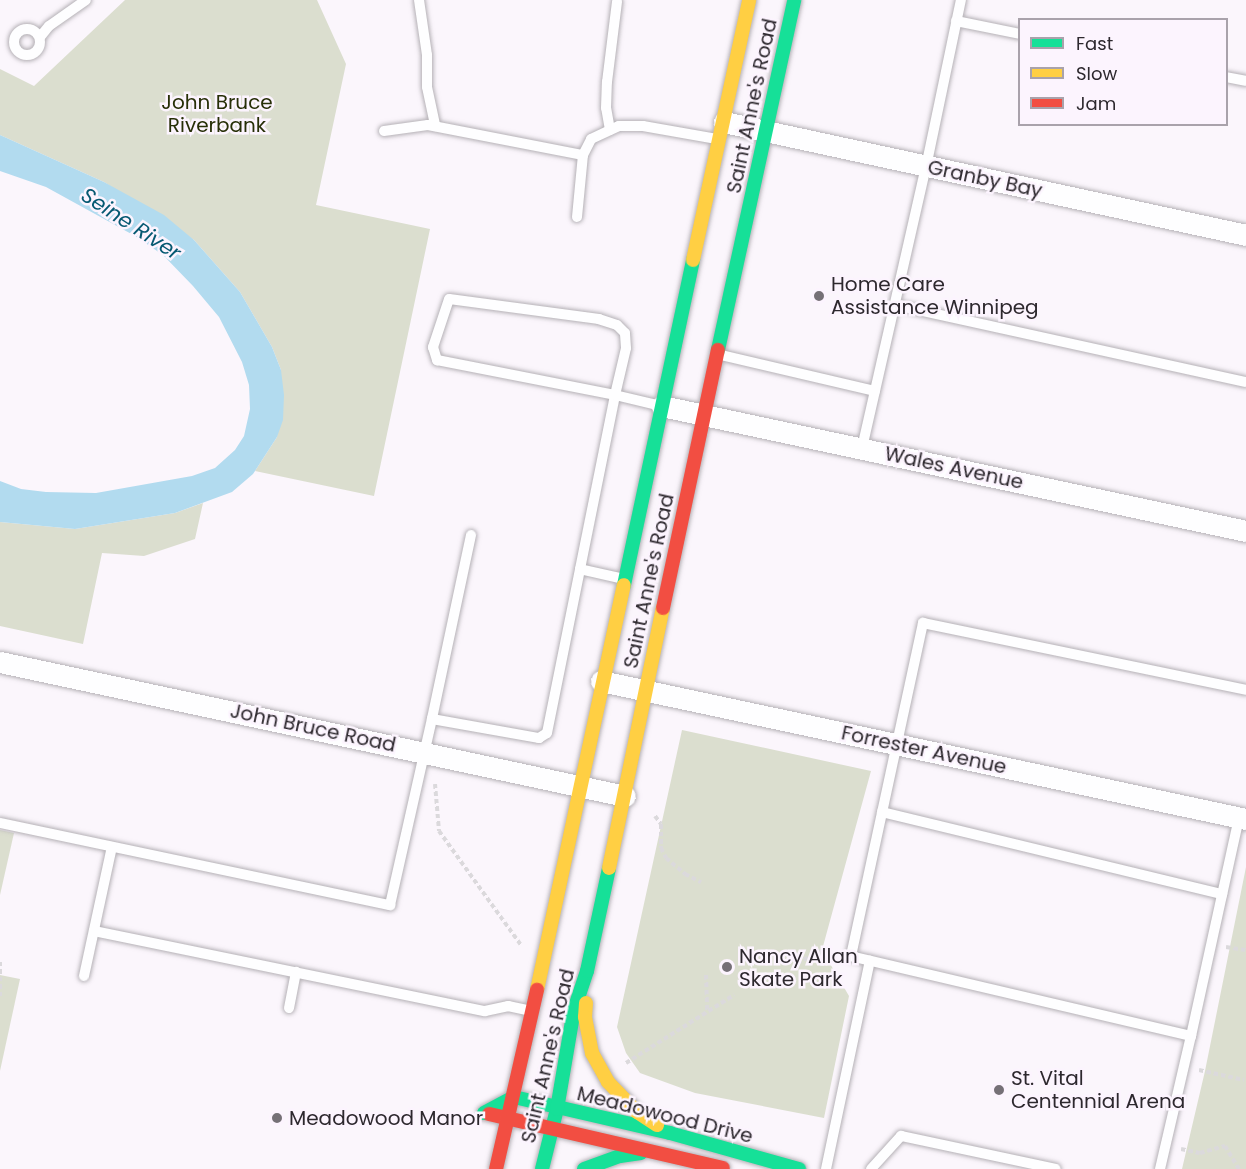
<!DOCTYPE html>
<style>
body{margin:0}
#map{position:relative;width:1246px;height:1169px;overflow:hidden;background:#fbf6fc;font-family:Poppins,sans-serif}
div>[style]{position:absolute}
.green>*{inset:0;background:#dbdecf}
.water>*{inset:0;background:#b2dbef}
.path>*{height:4px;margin-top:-2px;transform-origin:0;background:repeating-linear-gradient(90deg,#dbd9dc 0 4.5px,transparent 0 7.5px)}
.roads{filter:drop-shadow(0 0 2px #b5b1b6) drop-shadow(0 0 2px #b5b1b6)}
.lane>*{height:10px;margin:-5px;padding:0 5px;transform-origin:5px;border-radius:5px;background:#fefeff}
.lane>.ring{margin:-5px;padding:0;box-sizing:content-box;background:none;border:10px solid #fefeff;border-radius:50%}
.street>*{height:21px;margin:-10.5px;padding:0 10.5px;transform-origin:10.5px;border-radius:10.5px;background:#fefeff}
.fast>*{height:14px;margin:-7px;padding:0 7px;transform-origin:7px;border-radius:7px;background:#16e098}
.slow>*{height:14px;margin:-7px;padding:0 7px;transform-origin:7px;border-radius:7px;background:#ffcf43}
.jam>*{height:14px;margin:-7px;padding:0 7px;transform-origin:7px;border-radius:7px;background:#f24e42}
.dots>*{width:16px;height:16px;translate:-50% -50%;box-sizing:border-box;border:3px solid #fcf4fe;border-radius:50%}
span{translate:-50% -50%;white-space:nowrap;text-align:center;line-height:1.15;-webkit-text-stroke:5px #fcf4fe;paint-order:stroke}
.park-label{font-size:20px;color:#272f07}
.street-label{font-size:20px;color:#2d282e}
.poi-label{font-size:20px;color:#2d282e}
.left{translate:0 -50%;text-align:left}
.water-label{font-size:21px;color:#065972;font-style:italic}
.legend{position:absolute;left:1018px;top:18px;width:210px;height:108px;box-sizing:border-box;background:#fcf4fe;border:2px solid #a9a2ab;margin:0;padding:8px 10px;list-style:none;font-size:18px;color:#2d282e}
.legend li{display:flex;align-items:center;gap:12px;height:30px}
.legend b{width:30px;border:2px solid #a9a2ab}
</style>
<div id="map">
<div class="green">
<i style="clip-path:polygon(125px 0,317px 0,346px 64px,316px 205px,430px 229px,374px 496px,255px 471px,277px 437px,281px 370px,272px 347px,240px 292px,194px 240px,104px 182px,0 135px,0 69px,34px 86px)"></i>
<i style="clip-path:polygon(203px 503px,195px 539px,144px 556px,102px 553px,83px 644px,0 626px,0 522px,75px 529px,175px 513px)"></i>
<i style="clip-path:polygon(682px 730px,871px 771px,822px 950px,849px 996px,824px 1118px,695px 1093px,640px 1073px,626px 1053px,617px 1027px)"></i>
<i style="clip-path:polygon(0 830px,14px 833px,0 895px)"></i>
<i style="clip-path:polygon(1246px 867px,1246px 1169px,1182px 1169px,1205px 1071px)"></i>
<i style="clip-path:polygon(0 975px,20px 979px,0 1071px)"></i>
</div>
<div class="water">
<i style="clip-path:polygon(0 135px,104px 182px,164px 215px,194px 240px,240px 292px,272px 347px,281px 370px,284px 395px,283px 420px,277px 437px,253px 474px,232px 492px,175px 513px,75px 529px,0 522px,0 481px,21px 489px,46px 492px,96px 493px,192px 476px,215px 468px,235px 450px,244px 436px,250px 409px,249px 385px,242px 362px,219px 317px,193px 286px,163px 255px,135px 236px,46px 187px,0 171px)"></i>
</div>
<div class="path">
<i style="left:435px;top:784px;width:47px;rotate:85.1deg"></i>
<i style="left:439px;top:831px;width:140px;rotate:54.3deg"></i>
<i style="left:655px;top:816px;width:10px;rotate:53deg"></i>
<i style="left:661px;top:824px;width:24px;rotate:90deg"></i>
<i style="left:661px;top:848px;width:11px;rotate:63deg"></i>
<i style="left:666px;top:858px;width:25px;rotate:40deg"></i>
<i style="left:685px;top:874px;width:18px;rotate:27deg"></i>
<i style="left:1226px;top:947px;width:20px;rotate:9deg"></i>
<i style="left:0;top:962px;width:34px;rotate:90deg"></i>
<i style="left:797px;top:963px;width:28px;rotate:-27deg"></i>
<i style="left:706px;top:975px;width:37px;rotate:88deg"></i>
<i style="left:626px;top:1063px;width:128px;rotate:-32.2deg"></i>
<i style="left:1199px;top:1070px;width:46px;rotate:12.5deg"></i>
<i style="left:1181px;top:1149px;width:19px;rotate:12deg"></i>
<i style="left:1200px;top:1153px;width:26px;rotate:-16deg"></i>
<i style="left:1225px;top:1146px;width:27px;rotate:59deg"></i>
</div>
<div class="roads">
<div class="lane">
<i style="left:419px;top:0;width:56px;rotate:81.7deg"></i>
<i style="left:427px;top:55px;width:32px;rotate:90deg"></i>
<i style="left:427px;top:87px;width:40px;rotate:78deg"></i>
<i style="left:956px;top:21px;width:65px;rotate:11.5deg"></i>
<i class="ring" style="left:14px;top:29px;width:16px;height:16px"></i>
<i style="left:40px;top:37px;width:14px;rotate:-51deg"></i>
<i style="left:49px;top:26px;width:45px;rotate:-35.1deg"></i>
<i style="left:1226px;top:77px;width:20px;rotate:11deg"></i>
<i style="left:610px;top:130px;width:22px;rotate:-100deg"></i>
<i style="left:606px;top:108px;width:26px;rotate:-88deg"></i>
<i style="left:607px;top:82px;width:81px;rotate:-82.9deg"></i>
<i style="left:384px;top:131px;width:44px;rotate:-7.8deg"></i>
<i style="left:428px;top:125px;width:158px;rotate:11deg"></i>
<i style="left:577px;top:217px;width:62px;rotate:-84.5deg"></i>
<i style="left:583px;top:155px;width:18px;rotate:-63deg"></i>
<i style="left:591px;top:139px;width:31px;rotate:-25deg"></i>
<i style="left:619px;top:126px;width:24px"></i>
<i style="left:643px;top:126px;width:75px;rotate:10deg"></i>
<i style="left:895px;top:305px;width:359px;rotate:12.4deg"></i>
<i style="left:721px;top:355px;width:158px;rotate:13.2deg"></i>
<i style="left:862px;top:448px;width:288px;rotate:-77.2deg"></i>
<i style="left:926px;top:167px;width:171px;rotate:-78.2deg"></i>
<i style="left:471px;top:535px;width:188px;rotate:102deg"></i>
<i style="left:432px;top:719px;width:109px;rotate:10.1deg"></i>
<i style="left:539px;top:738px;width:9px;rotate:-32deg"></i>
<i style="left:547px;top:733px;width:167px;rotate:-78.6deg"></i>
<i style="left:624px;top:579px;width:45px;rotate:-167.2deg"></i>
<i style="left:580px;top:569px;width:177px;rotate:-78.6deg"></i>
<i style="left:615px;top:395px;width:48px;rotate:-76.8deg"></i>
<i style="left:626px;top:348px;width:15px;rotate:-94deg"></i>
<i style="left:625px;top:333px;width:11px;rotate:-135deg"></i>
<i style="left:617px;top:325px;width:19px;rotate:-162deg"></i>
<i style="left:599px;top:319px;width:151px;rotate:-172.4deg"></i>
<i style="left:449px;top:299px;width:51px;rotate:108.4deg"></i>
<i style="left:433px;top:347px;width:14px;rotate:73deg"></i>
<i style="left:437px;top:360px;width:181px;rotate:11.1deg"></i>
<i style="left:615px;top:395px;width:47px;rotate:13.4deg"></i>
<i style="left:882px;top:812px;width:350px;rotate:13.6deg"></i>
<i style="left:0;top:823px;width:399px;rotate:11.9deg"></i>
<i style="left:390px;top:905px;width:191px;rotate:-77.3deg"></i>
<i style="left:94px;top:931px;width:399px;rotate:11.6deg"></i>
<i style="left:485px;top:1011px;width:24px;rotate:-12deg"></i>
<i style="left:508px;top:1006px;width:24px;rotate:12deg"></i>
<i style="left:84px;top:976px;width:132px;rotate:-77.8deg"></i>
<i style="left:289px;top:1008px;width:37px;rotate:-79deg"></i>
<i style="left:1191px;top:1036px;width:224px;rotate:-77.6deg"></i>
<i style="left:826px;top:1169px;width:213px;rotate:-78.1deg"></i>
<i style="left:871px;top:1169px;width:45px;rotate:-47.7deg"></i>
<i style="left:901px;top:1136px;width:158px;rotate:12deg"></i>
<i style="left:1160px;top:1169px;width:137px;rotate:-76.9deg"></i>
<i style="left:1191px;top:1036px;width:349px;rotate:-166.8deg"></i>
<i style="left:851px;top:956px;width:341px;rotate:-77.8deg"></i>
<i style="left:923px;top:623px;width:330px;rotate:11.7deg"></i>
</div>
<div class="street">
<i style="left:724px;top:122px;width:534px;rotate:12.21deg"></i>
<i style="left:662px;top:406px;width:597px;rotate:12.08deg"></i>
<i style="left:0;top:662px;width:639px;rotate:12.1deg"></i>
<i style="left:601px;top:681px;width:660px;rotate:12.08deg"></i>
</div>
<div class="fast">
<i style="left:718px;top:350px;width:358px;rotate:-77.7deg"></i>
<i style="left:624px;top:585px;width:332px;rotate:-78deg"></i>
<i style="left:484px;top:1113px;width:34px;rotate:-28deg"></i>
<i style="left:514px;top:1097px;width:160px;rotate:13deg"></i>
<i style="left:670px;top:1133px;width:134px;rotate:15.6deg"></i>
<i style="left:542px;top:1169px;width:62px;rotate:-76deg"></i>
<i style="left:557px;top:1109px;width:100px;rotate:-80.3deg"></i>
<i style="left:574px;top:1010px;width:41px;rotate:-71.6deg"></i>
<i style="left:587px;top:971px;width:105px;rotate:-77.9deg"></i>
<i style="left:584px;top:1169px;width:38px;rotate:-20deg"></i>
<i style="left:620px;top:1156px;width:21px;rotate:-8deg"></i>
</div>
<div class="slow">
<i style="left:693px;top:260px;width:266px;rotate:-77.8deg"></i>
<i style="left:609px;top:868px;width:266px;rotate:-78.3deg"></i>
<i style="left:537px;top:990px;width:414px;rotate:-77.9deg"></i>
<i style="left:586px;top:1003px;width:14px;rotate:94deg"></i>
<i style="left:585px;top:1017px;width:37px;rotate:79deg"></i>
<i style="left:592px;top:1053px;width:33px;rotate:61deg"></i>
<i style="left:608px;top:1082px;width:42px;rotate:46deg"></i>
<i style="left:637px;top:1112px;width:24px;rotate:33deg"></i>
</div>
<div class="jam">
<i style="left:663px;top:608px;width:264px;rotate:-78deg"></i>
<i style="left:489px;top:1114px;width:240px;rotate:13deg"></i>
<i style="left:496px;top:1169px;width:184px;rotate:-77.1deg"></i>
</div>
</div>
<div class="dots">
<i style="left:819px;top:296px;background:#757076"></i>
<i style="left:727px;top:967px;background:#757076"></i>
<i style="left:999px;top:1090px;background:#757076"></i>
<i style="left:277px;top:1118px;background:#757076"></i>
</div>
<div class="park-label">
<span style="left:217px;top:114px">John Bruce<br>Riverbank</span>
</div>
<div class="street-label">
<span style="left:752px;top:106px;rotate:-78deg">Saint Anne's Road</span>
<span style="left:985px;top:179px;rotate:12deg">Granby Bay</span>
<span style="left:954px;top:468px;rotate:12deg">Wales Avenue</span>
<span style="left:649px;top:581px;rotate:-78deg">Saint Anne's Road</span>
<span style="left:313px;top:728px;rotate:12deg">John Bruce Road</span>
<span style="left:924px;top:750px;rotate:12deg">Forrester Avenue</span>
<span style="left:548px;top:1056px;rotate:-77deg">Saint Anne's Road</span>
<span style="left:665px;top:1115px;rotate:14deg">Meadowood Drive</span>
</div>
<div class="poi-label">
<span class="left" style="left:831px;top:296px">Home Care<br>Assistance Winnipeg</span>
<span class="left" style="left:739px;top:968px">Nancy Allan<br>Skate Park</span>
<span class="left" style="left:1011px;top:1090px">St. Vital<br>Centennial Arena</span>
<span class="left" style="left:289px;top:1118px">Meadowood Manor</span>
</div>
<div class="water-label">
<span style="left:131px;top:224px;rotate:33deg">Seine River</span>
</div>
<ul class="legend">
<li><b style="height:8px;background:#16e098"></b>Fast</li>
<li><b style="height:8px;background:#ffcf43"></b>Slow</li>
<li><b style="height:8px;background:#f24e42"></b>Jam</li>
</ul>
</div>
